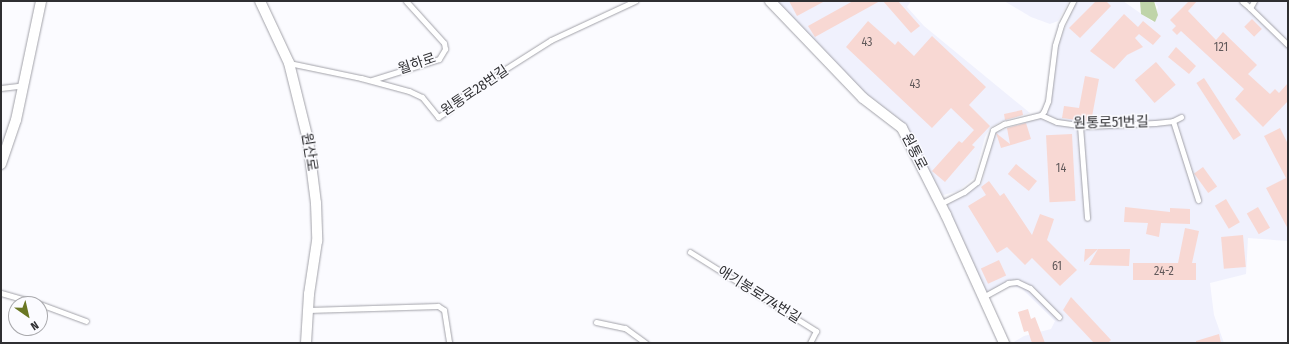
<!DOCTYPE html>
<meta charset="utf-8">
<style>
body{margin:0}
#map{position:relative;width:1289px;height:344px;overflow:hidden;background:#fbfbff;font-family:"Fira Sans Condensed","Noto Sans KR",sans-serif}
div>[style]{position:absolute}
.built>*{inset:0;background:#f0f1fd}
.green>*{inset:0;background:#bfd4a9}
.building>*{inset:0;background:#f8d8d3;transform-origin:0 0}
.roads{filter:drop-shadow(0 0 1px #a2a2a9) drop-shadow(0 0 1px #a2a2a9)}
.service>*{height:5px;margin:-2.5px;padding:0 2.5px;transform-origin:2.5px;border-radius:2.5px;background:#fff}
.minor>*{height:10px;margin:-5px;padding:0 5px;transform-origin:5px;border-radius:5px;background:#fff}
span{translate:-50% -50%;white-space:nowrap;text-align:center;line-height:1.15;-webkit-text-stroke:3px #fbfbff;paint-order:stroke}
.number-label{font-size:12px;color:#61595a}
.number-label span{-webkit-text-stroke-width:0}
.street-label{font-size:14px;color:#2f2f32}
.frame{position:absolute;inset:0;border:2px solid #2f2f32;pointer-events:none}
.north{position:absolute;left:8px;top:296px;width:40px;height:40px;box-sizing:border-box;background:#fbfbff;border:1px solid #a9a9ad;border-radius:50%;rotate:146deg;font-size:11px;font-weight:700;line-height:16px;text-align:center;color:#2f2f32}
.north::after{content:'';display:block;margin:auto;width:14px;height:18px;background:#6a7723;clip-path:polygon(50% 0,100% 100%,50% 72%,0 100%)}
</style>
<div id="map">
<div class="built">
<i style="clip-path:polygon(775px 1px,911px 1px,907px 7px,924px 26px,1030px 113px,1000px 122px,990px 128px,985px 137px,974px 178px,958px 191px,943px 195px,898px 118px,860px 89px)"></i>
<i style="clip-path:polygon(1004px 1px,1069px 1px,1058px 21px,1050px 24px,1031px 17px)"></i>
<i style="clip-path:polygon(1076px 1px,1123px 1px,1153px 22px,1158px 7px,1154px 1px,1288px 1px,1288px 241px,1248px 238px,1246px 274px,1210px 283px,1214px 315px,1224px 343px,1012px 343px,1024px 336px,1051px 329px,1055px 321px,1021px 288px,1010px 286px,987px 297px,948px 210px,948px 204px,982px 183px,994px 133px,1039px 118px,1048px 110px,1058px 44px)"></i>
</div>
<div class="green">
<i style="clip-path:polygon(1140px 1px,1154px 1px,1158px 15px,1155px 22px,1141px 14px)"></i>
</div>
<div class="building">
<i style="clip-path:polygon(789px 1px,825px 1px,797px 16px)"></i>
<i style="clip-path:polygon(853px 1px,880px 1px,815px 37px,808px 26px)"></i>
<i style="clip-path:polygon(883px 1px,898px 1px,920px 26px,911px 33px)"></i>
<i style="clip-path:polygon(1096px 1px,1106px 1px,1111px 6px,1080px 38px,1069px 28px)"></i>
<i style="clip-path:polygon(1189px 1px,1197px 1px,1188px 11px,1216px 40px,1223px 32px,1257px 65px,1248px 74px,1270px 94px,1275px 89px,1279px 93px,1288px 83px,1288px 101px,1263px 127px,1235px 99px,1244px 89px,1181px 31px,1177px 35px,1172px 30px,1176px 26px,1170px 20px)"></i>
<i style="clip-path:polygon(1124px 14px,1138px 27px,1143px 21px,1161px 36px,1153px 45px,1139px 34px,1135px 38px,1143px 47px,1127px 55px,1114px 69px,1090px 51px)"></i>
<i style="left:1252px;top:19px;width:14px;height:11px;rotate:45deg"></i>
<i style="clip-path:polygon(868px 21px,895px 45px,898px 41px,914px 56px,932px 36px,986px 87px,969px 105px,990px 126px,972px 145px,975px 147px,945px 182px,932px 171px,959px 141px,962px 143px,974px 130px,951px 108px,932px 128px,846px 47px)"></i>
<i style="clip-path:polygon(1176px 47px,1196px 66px,1189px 74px,1168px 57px)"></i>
<i style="left:1156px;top:62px;width:30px;height:28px;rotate:49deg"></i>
<i style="clip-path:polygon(1085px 76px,1099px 79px,1091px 122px,1062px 118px,1064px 106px,1079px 108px)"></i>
<i style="left:1204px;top:78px;width:68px;height:9px;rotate:57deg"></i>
<i style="clip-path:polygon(1022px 110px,1023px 115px,1005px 120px,1004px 114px)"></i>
<i style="clip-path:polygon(1026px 123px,1031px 139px,1001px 148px,996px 133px,1010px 144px,1007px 128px)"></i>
<i style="clip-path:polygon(1280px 128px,1288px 144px,1288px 229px,1266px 188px,1286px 178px,1264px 136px)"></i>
<i style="left:1072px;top:134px;width:67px;height:26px;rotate:87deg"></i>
<i style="left:1016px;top:164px;width:27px;height:13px;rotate:39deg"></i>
<i style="left:1203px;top:167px;width:24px;height:11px;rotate:54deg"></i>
<i style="clip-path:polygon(989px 181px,1000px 196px,1004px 193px,1032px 235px,1040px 214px,1054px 219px,1047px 240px,1077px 270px,1060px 286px,1032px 258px,1025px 265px,1007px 247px,997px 253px,968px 206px,986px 195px,981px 187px)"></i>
<i style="left:1226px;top:199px;width:27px;height:13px;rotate:59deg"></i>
<i style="clip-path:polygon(1125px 207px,1170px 212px,1170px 208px,1190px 209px,1190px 224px,1161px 223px,1159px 237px,1146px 234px,1148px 223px,1124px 222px)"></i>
<i style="left:1258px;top:207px;width:24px;height:13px;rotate:60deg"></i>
<i style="clip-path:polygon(1185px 228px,1199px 231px,1192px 263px,1196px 263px,1196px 280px,1133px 280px,1133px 263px,1178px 263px)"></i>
<i style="left:1243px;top:235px;width:32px;height:22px;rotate:85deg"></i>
<i style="clip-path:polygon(1085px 249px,1098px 249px,1084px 262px)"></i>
<i style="clip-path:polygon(1098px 249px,1130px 249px,1129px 266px,1089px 265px)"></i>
<i style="left:999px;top:260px;width:17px;height:20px;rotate:65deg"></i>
<i style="clip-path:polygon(1071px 297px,1111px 340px,1108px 343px,1094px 343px,1063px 310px)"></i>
<i style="clip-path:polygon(1028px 309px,1031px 319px,1035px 317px,1045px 343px,1032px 343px,1028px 331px,1024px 332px,1018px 312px)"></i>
<i style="clip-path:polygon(1219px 334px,1221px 343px,1196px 343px,1196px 341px)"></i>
</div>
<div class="roads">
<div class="service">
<i style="left:1242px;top:1px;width:11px;rotate:41deg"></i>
<i style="left:1254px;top:1px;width:8px;rotate:120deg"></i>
<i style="left:1250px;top:8px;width:53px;rotate:44.2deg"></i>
<i style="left:289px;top:63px;width:74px;rotate:11.8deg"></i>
<i style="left:361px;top:78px;width:50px;rotate:15.2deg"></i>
<i style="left:409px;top:91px;width:14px;rotate:25deg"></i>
<i style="left:422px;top:97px;width:26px;rotate:51deg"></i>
<i style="left:438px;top:117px;width:13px;rotate:-32deg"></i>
<i style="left:449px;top:110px;width:14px;rotate:-51deg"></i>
<i style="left:458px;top:99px;width:110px;rotate:-32.4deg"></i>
<i style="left:551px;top:40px;width:93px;rotate:-24.9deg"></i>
<i style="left:372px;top:80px;width:70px;rotate:-17.4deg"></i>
<i style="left:439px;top:59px;width:12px;rotate:-59deg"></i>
<i style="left:445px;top:49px;width:6px;rotate:-99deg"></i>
<i style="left:444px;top:43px;width:57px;rotate:-132.1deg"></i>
<i style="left:1px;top:88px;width:23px;rotate:-7deg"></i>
<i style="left:1041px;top:115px;width:17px;rotate:24deg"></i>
<i style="left:1057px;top:122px;width:29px;rotate:8deg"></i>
<i style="left:1086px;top:126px;width:69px;rotate:-2.5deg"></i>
<i style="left:1155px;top:123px;width:18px;rotate:-6deg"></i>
<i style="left:1173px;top:121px;width:9px;rotate:-27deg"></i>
<i style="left:1173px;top:121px;width:83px;rotate:72.4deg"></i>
<i style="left:1080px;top:126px;width:92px;rotate:85.6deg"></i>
<i style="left:940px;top:204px;width:27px;rotate:-27deg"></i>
<i style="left:964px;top:192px;width:16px;rotate:-38deg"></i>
<i style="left:977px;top:182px;width:54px;rotate:-72.9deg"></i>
<i style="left:993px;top:130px;width:13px;rotate:-29deg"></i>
<i style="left:1004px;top:124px;width:38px;rotate:-14deg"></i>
<i style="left:1041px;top:115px;width:5px;rotate:-53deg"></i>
<i style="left:1044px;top:111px;width:11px;rotate:-68deg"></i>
<i style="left:1048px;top:101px;width:56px;rotate:-82.9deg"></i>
<i style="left:1055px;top:45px;width:21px;rotate:-73deg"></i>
<i style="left:1061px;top:25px;width:27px;rotate:-63deg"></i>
<i style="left:690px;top:252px;width:149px;rotate:32.1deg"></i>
<i style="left:816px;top:331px;width:13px;rotate:117deg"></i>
<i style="left:1px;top:293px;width:40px;rotate:16deg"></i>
<i style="left:983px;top:297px;width:29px;rotate:-29deg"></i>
<i style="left:1008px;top:283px;width:9px;rotate:-6deg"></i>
<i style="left:1017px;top:282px;width:14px;rotate:25deg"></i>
<i style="left:1030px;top:288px;width:41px;rotate:45deg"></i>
<i style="left:40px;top:304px;width:49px;rotate:20.3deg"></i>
<i style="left:308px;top:310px;width:130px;rotate:-1.8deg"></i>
<i style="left:438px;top:306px;width:7px;rotate:34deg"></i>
<i style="left:444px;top:310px;width:33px;rotate:81deg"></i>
<i style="left:596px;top:322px;width:30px;rotate:12deg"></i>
<i style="left:625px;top:328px;width:26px;rotate:36deg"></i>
</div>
<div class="minor">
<i style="left:260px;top:1px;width:68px;rotate:64.9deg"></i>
<i style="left:289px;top:63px;width:79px;rotate:76.1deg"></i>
<i style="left:308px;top:140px;width:64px;rotate:82.8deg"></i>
<i style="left:316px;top:203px;width:38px;rotate:88deg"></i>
<i style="left:317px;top:241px;width:54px;rotate:98.6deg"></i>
<i style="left:309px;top:294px;width:49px;rotate:93.5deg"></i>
<i style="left:770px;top:1px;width:134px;rotate:46.2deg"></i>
<i style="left:863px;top:98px;width:49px;rotate:37.6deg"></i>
<i style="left:902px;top:128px;width:97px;rotate:63.2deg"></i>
<i style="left:946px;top:215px;width:141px;rotate:65.6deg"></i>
<i style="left:1px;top:164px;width:46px;rotate:-71.2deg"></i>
<i style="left:16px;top:120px;width:122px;rotate:-78.1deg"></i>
</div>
</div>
<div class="number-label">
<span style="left:867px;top:43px">43</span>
<span style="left:1221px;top:48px">121</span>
<span style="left:915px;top:85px">43</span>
<span style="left:1061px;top:169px">14</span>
<span style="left:1057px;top:267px">61</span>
<span style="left:1164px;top:272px">24-2</span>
</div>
<div class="street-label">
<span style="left:417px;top:64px;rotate:-19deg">월하로</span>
<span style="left:475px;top:91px;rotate:-34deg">원통로28번길</span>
<span style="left:1111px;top:123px;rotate:-1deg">원통로51번길</span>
<span style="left:309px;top:152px;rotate:81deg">원산로</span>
<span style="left:914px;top:152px;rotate:63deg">원통로</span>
<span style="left:759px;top:295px;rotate:32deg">애기봉로774번길</span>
</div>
<div class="frame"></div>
<div class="north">N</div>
</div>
